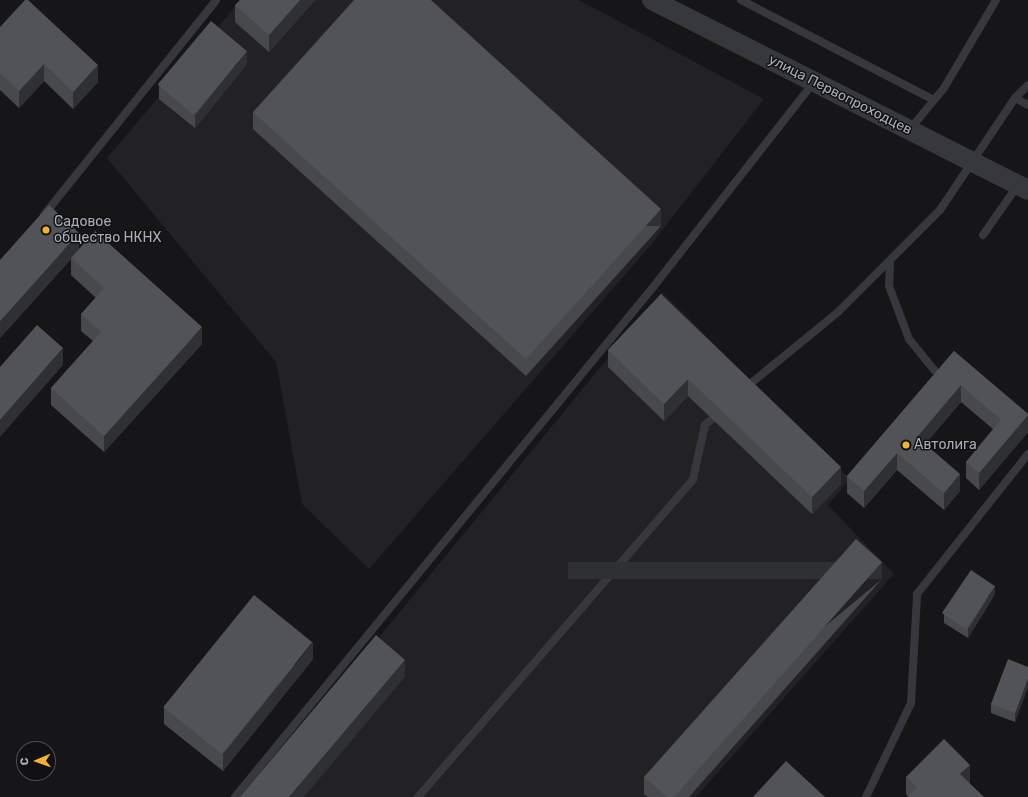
<!DOCTYPE html>
<meta charset="utf-8">
<style>
body{margin:0}
#map{position:relative;width:1028px;height:797px;overflow:hidden;background:#161618;font-family:Rubik,sans-serif}
div>[style]{position:absolute}
.built>*{inset:0;background:#222225}
.service>*{height:8px;margin:-4px;padding:0 4px;transform-origin:4px;border-radius:4px;background:#37383d}
.tertiary>*{height:20px;margin:-10px;padding:0 10px;transform-origin:10px;border-radius:10px;background:#37383d}
.wall>*{inset:0;background:#47494d}
.shaded-wall>*{inset:0;background:#2f3033;transform-origin:0 0}
.building>*{inset:0;background:#525359;transform-origin:0 0}
.dots>*{width:11px;height:11px;translate:-50% -50%;box-sizing:border-box;border:2px solid #111113;border-radius:50%}
span{translate:-50% -50%;white-space:nowrap;text-align:center;line-height:1.15;-webkit-text-stroke:3px #111113;paint-order:stroke}
.street-label{font-size:14px;color:#a8adb8}
.poi-label{font-size:14px;color:#a8adb8}
.left{translate:0 -50%;text-align:left}
.north{position:absolute;left:16px;top:741px;width:40px;height:40px;box-sizing:border-box;background:#111113;border:1px solid #4d4f55;border-radius:50%;rotate:268deg;font-size:11px;font-weight:700;line-height:16px;text-align:center;color:#a8adb8}
.north::after{content:'';display:block;margin:auto;width:14px;height:18px;background:#f2b134;clip-path:polygon(50% 0,100% 100%,50% 72%,0 100%)}
</style>
<div id="map">
<div class="built">
<i style="clip-path:polygon(241px 0,579px 0,764px 99px,650px 246px,369px 569px,302px 504px,276px 362px,107px 158px)"></i>
<i style="clip-path:polygon(662px 292px,850px 479px,828px 505px,894px 574px,696px 797px,248px 797px)"></i>
</div>
<div class="service">
<i style="left:741px;top:0;width:217px;rotate:27.4deg"></i>
<i style="left:1015px;top:98px;width:15px;rotate:28deg"></i>
<i style="left:910px;top:129px;width:53px;rotate:-50.3deg"></i>
<i style="left:944px;top:88px;width:102px;rotate:-59.4deg"></i>
<i style="left:44px;top:215px;width:275px;rotate:-51.3deg"></i>
<i style="left:983px;top:235px;width:61px;rotate:-55deg"></i>
<i style="left:890px;top:262px;width:24px;rotate:92deg"></i>
<i style="left:889px;top:286px;width:57px;rotate:69.3deg"></i>
<i style="left:909px;top:339px;width:40px;rotate:51deg"></i>
<i style="left:744px;top:389px;width:122px;rotate:-39.3deg"></i>
<i style="left:838px;top:312px;width:144px;rotate:-45deg"></i>
<i style="left:940px;top:210px;width:135px;rotate:-56.2deg"></i>
<i style="left:1015px;top:98px;width:18px;rotate:-45deg"></i>
<i style="left:235px;top:797px;width:661px;rotate:-50.65deg"></i>
<i style="left:654px;top:286px;width:261px;rotate:-51.9deg"></i>
<i style="left:418px;top:797px;width:420px;rotate:-49.1deg"></i>
<i style="left:693px;top:479px;width:55px;rotate:-77.5deg"></i>
<i style="left:705px;top:425px;width:20px;rotate:-41deg"></i>
<i style="left:866px;top:797px;width:104px;rotate:-64.4deg"></i>
<i style="left:911px;top:703px;width:109px;rotate:-86.8deg"></i>
<i style="left:917px;top:594px;width:179px;rotate:-51.6deg"></i>
</div>
<div class="tertiary">
<i style="left:652px;top:0;width:421px;rotate:26.8deg"></i>
</div>
<div class="wall">
<i style="clip-path:polygon(315px 0,269px 52px,235px 22px,235px 5px)"></i>
<i style="clip-path:polygon(0 27px,98px 82px,73px 109px,44px 81px,19px 108px,0 90px)"></i>
<i style="clip-path:polygon(247px 64px,195px 128px,159px 99px,159px 86px)"></i>
<i style="clip-path:polygon(253px 112px,661px 226px,526px 376px,253px 129px)"></i>
<i style="clip-path:polygon(79px 249px,202px 344px,104px 452px,51px 405px,51px 388px,93px 341px,81px 331px,81px 314px,96px 298px,71px 275px,71px 259px,0 338px,0 260px)"></i>
<i style="clip-path:polygon(661px 294px,841px 484px,812px 514px,688px 396px,664px 421px,608px 367px,608px 350px)"></i>
<i style="clip-path:polygon(954px 351px,1028px 414px,1028px 432px,979px 490px,966px 478px,966px 462px,993px 429px,961px 402px,925px 444px,960px 491px,944px 510px,897px 470px,864px 508px,847px 493px,847px 476px)"></i>
<i style="clip-path:polygon(882px 579px,689px 797px,648px 797px,644px 794px,644px 777px)"></i>
<i style="clip-path:polygon(995px 594px,968px 638px,944px 623px,944px 614px)"></i>
<i style="clip-path:polygon(313px 659px,223px 771px,164px 724px,164px 707px)"></i>
<i style="clip-path:polygon(1028px 667px,1015px 722px,991px 713px,991px 704px)"></i>
<i style="clip-path:polygon(906px 777px,970px 782px,969px 783px,908px 796px,906px 794px)"></i>
</div>
<div class="shaded-wall">
<i style="clip-path:polygon(300px 0,315px 0,269px 52px,269px 35px)"></i>
<i style="clip-path:polygon(247px 51px,247px 64px,195px 128px,195px 115px)"></i>
<i style="clip-path:polygon(44px 64px,44px 81px,19px 108px,19px 91px)"></i>
<i style="clip-path:polygon(98px 65px,98px 82px,73px 109px,73px 92px)"></i>
<i style="left:661px;top:209px;width:17px;height:202px;rotate:90deg"></i>
<i style="clip-path:polygon(79px 233px,79px 250px,0 338px,0 321px)"></i>
<i style="clip-path:polygon(202px 327px,202px 344px,104px 452px,104px 436px)"></i>
<i style="clip-path:polygon(63px 348px,63px 365px,0 437px,0 420px)"></i>
<i style="clip-path:polygon(688px 379px,688px 396px,664px 421px,664px 404px)"></i>
<i style="clip-path:polygon(961px 385px,961px 402px,917px 454px,917px 437px)"></i>
<i style="clip-path:polygon(1028px 415px,1028px 432px,979px 490px,979px 473px)"></i>
<i style="clip-path:polygon(897px 453px,897px 470px,864px 508px,864px 491px)"></i>
<i style="clip-path:polygon(841px 467px,841px 484px,812px 514px,812px 497px)"></i>
<i style="clip-path:polygon(960px 474px,960px 491px,944px 510px,944px 493px)"></i>
<i style="left:882px;top:562px;width:17px;height:314px;rotate:90deg"></i>
<i style="clip-path:polygon(995px 586px,995px 594px,968px 638px,968px 629px)"></i>
<i style="clip-path:polygon(313px 642px,313px 659px,223px 771px,223px 754px)"></i>
<i style="clip-path:polygon(405px 660px,405px 677px,304px 797px,289px 797px)"></i>
<i style="clip-path:polygon(1028px 679px,1028px 688px,1015px 722px,1015px 713px)"></i>
<i style="clip-path:polygon(970px 765px,970px 782px,960px 791px,960px 774px)"></i>
</div>
<div class="building">
<i style="clip-path:polygon(25px 0,28px 0,98px 65px,73px 92px,44px 64px,19px 91px,0 73px,0 27px)"></i>
<i style="clip-path:polygon(240px 0,300px 0,269px 35px,235px 5px)"></i>
<i style="clip-path:polygon(354px 0,431px 0,661px 209px,526px 359px,253px 112px)"></i>
<i style="left:211px;top:21px;width:47px;height:83px;rotate:40deg"></i>
<i style="clip-path:polygon(49px 205px,79px 233px,0 321px,0 260px)"></i>
<i style="clip-path:polygon(95px 231px,202px 327px,104px 436px,51px 388px,101px 332px,81px 314px,104px 288px,71px 258px)"></i>
<i style="clip-path:polygon(661px 294px,841px 467px,812px 497px,688px 379px,664px 404px,608px 350px)"></i>
<i style="clip-path:polygon(37px 325px,63px 348px,0 420px,0 367px)"></i>
<i style="clip-path:polygon(954px 351px,1028px 414px,1028px 415px,979px 473px,966px 462px,1001px 420px,961px 385px,917px 437px,960px 474px,944px 493px,897px 453px,864px 491px,847px 476px)"></i>
<i style="clip-path:polygon(856px 539px,882px 562px,674px 797px,667px 797px,644px 777px)"></i>
<i style="left:971px;top:570px;width:29px;height:52px;rotate:34deg"></i>
<i style="left:254px;top:595px;width:75px;height:144px;rotate:39deg"></i>
<i style="clip-path:polygon(376px 635px,405px 660px,289px 797px,240px 797px)"></i>
<i style="clip-path:polygon(1008px 659px,1028px 667px,1028px 679px,1015px 713px,991px 704px)"></i>
<i style="clip-path:polygon(944px 739px,970px 765px,960px 774px,984px 797px,907px 797px,917px 787px,906px 777px)"></i>
<i style="clip-path:polygon(786px 761px,825px 797px,753px 797px)"></i>
</div>
<div class="dots">
<i style="left:46px;top:230px;background:#f2b134"></i>
<i style="left:906px;top:445px;background:#f2b134"></i>
</div>
<div class="street-label">
<span style="left:840px;top:95px;rotate:27deg">улица Первопроходцев</span>
</div>
<div class="poi-label">
<span class="left" style="left:54px;top:230px">Садовое<br>общество НКНХ</span>
<span class="left" style="left:914px;top:445px">Автолига</span>
</div>
<div class="north">С</div>
</div>
